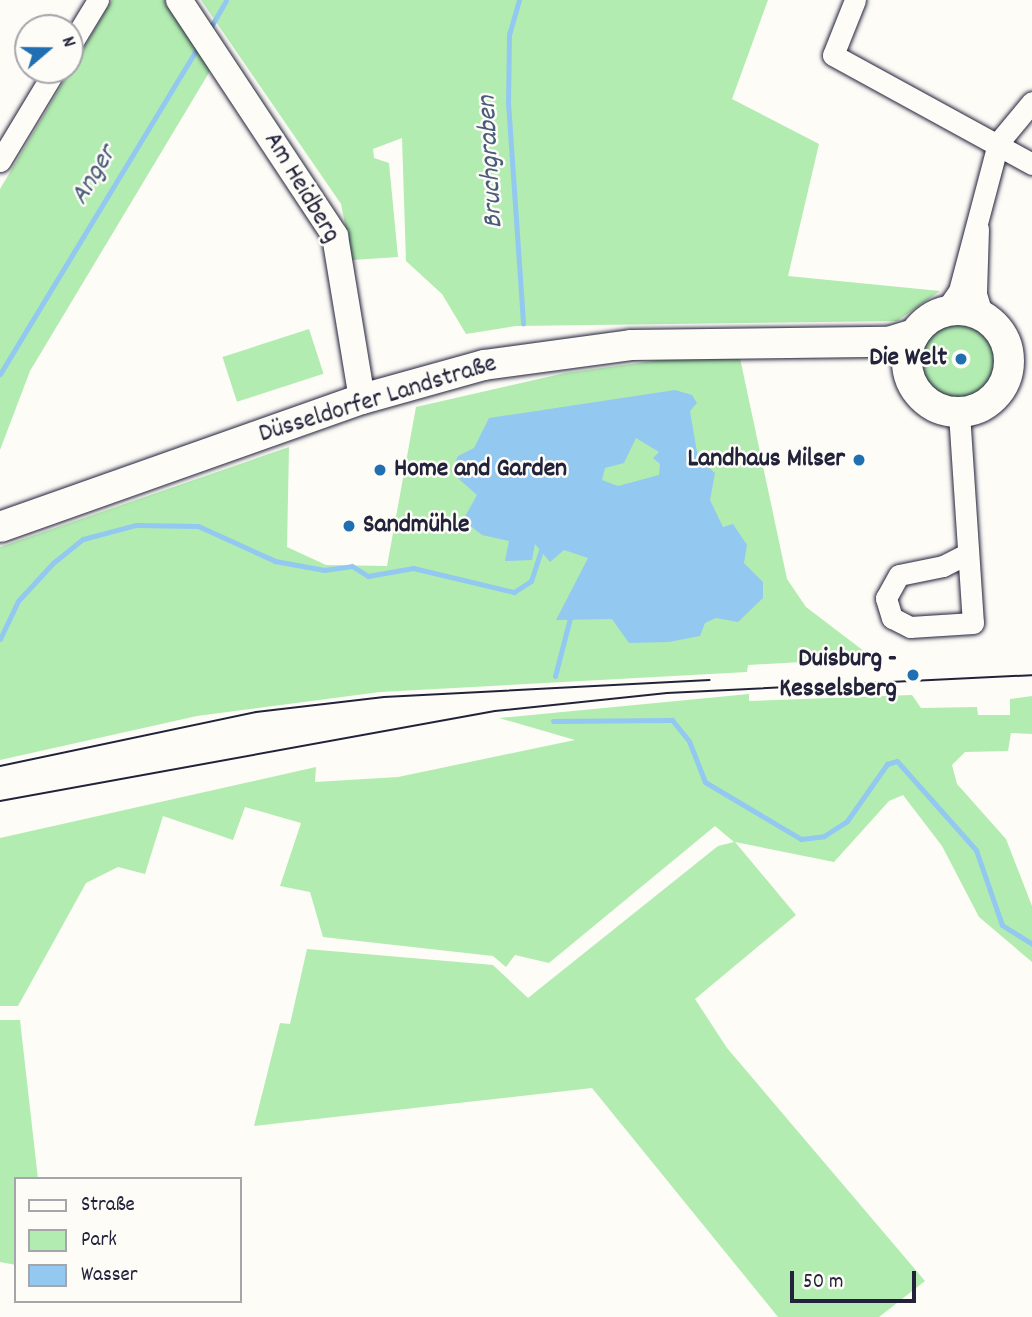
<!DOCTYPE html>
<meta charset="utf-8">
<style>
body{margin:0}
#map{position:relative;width:1032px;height:1317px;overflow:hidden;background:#fdfcf7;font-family:Dekko,sans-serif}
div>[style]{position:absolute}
.green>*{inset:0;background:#b2ecb1;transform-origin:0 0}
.round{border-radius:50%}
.water>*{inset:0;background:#93c8f1}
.stream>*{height:5px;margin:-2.5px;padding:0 2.5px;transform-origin:2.5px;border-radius:2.5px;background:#93c8f1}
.roads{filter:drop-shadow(0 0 2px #22223b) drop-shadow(0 0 2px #22223b)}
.minor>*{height:21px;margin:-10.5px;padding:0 10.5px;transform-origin:10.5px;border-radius:10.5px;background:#fdfcf7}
.tertiary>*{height:26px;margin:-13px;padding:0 13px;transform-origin:13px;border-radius:13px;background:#fdfcf7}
.secondary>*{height:30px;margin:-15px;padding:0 15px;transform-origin:15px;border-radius:15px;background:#fdfcf7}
.secondary>.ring{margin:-15px;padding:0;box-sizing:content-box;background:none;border:30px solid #fdfcf7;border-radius:50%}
.tram>*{height:2px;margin:-1px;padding:0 1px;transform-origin:1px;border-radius:1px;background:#22223b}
.dots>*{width:19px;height:19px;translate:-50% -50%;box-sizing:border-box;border:4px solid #fdfcf7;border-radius:50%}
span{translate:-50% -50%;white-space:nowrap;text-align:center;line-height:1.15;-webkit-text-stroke:5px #fdfcf7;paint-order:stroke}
.street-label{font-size:26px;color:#22223b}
.poi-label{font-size:26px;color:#22223b;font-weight:700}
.right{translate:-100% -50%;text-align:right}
.left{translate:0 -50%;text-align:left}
.water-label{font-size:28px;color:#4a5c7b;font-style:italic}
.legend{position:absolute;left:14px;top:1177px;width:228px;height:126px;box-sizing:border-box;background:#fdfcf7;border:2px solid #a5a5ac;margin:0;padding:9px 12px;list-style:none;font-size:21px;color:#22223b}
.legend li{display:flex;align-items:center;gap:14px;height:35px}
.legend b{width:35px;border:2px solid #a5a5ac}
.north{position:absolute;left:14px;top:14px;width:70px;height:70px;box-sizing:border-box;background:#fdfcf7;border:2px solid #a5a5ac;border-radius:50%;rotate:70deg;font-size:19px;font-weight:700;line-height:28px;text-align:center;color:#22223b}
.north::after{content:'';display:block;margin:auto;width:24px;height:32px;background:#1f6fb2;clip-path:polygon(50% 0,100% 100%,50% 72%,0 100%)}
.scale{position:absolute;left:790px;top:1271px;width:126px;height:32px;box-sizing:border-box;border:4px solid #22223b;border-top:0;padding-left:9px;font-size:21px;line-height:24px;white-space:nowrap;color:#22223b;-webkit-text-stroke:5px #fdfcf7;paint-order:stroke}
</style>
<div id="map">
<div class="green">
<i style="clip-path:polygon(112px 0,166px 0,210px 71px,30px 371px,0 450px,0 189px)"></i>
<i style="clip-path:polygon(201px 0,768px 0,732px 99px,819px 144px,788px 276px,940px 291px,897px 321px,516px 326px,466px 334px,442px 294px,406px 261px,402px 138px,373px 149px,374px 158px,389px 163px,398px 257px,352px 260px,341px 204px)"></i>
<i class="round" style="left:917px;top:321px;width:82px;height:82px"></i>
<i style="left:309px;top:329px;width:47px;height:91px;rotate:72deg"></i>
<i style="clip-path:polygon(740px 358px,787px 579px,806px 607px,873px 658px,748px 665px,747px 672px,380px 692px,197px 716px,0 760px,0 547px,289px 447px,287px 547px,326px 565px,387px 566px,416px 407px,565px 373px,668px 359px)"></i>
<i style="clip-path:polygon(749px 694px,749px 701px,912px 695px,921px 708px,977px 707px,978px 715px,1010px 715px,1010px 699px,1032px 696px,1032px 734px,1011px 733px,1008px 751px,965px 752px,952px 765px,957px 784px,1006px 839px,1032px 906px,1032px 962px,979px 917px,942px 846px,903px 795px,889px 801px,834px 862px,735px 842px,796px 915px,695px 999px,727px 1048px,925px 1281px,879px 1317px,778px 1317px,592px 1088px,254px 1126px,280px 1023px,290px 1024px,307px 949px,493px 965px,528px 998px,718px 846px,734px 842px,715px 826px,549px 963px,515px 955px,506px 967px,493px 956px,323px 937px,310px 892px,280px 886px,301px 823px,245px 807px,233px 840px,163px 816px,145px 874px,118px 867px,86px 883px,18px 1006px,0 1006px,0 838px,316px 767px,315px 782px,398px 777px,575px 740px,499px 718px)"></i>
<i style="clip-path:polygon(0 1020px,20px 1020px,38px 1179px,16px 1179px,16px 1265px,0 1262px)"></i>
</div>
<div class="water">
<i style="clip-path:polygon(evenodd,675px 390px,692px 395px,697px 403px,690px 411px,698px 458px,715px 473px,710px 500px,723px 527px,733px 524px,747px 545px,744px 563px,763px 582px,763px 598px,738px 622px,716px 618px,705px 623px,700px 636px,669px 642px,629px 643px,612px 619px,556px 620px,588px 558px,564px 550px,550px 562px,535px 544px,532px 560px,505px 561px,509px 541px,482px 535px,463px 520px,477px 495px,451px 472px,458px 456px,474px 448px,489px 418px,675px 390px,636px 438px,659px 452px,653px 458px,660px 464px,659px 475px,618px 486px,602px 480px,605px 468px,624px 463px,636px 438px)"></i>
</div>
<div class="stream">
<i style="left:519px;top:0;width:35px;rotate:106deg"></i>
<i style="left:509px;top:34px;width:68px;rotate:90.8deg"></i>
<i style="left:508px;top:102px;width:222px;rotate:86.1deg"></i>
<i style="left:209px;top:30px;width:34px;rotate:-60deg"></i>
<i style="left:0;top:374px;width:386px;rotate:-58.8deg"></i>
<i style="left:0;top:639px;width:42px;rotate:-64.7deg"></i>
<i style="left:18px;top:601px;width:52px;rotate:-47.4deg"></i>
<i style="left:53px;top:563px;width:38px;rotate:-39deg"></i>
<i style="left:83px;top:539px;width:55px;rotate:-14.8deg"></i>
<i style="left:136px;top:525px;width:62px;rotate:0.9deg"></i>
<i style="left:198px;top:526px;width:85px;rotate:24.4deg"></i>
<i style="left:275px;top:561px;width:50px;rotate:10.4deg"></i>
<i style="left:324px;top:570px;width:28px;rotate:-8deg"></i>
<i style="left:352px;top:566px;width:19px;rotate:32deg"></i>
<i style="left:368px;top:576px;width:46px;rotate:-10.1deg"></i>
<i style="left:413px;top:568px;width:104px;rotate:13.4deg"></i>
<i style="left:514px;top:592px;width:20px;rotate:-33deg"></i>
<i style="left:531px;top:581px;width:32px;rotate:-72deg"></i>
<i style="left:555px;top:676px;width:60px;rotate:-75.5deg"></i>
<i style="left:553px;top:721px;width:119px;rotate:-0.5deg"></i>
<i style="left:672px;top:720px;width:27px;rotate:51deg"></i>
<i style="left:689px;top:741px;width:44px;rotate:68.7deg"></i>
<i style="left:705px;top:782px;width:112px;rotate:30.7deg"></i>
<i style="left:801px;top:839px;width:23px;rotate:-7deg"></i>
<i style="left:824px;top:836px;width:27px;rotate:-33deg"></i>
<i style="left:847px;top:821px;width:70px;rotate:-54.9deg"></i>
<i style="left:887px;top:764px;width:10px;rotate:-17deg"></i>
<i style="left:897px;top:761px;width:119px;rotate:48.4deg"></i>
<i style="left:976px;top:850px;width:79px;rotate:70.9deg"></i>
<i style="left:1002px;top:925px;width:36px;rotate:32deg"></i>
</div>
<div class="roads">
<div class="minor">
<i style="left:855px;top:0;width:59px;rotate:111.8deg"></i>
<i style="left:833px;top:55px;width:227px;rotate:28.7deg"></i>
<i style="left:70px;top:46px;width:54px;rotate:-58.7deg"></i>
<i style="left:0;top:161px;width:106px;rotate:-58.9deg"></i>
<i style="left:978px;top:229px;width:65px;rotate:91.8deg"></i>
<i style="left:976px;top:294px;width:24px;rotate:73deg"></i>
<i style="left:945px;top:311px;width:24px;rotate:-55deg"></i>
<i style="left:959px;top:291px;width:153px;rotate:-75.2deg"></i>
<i style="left:998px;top:143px;width:53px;rotate:-50.3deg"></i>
<i style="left:959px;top:413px;width:210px;rotate:86.2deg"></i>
<i style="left:973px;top:623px;width:63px;rotate:176.4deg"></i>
<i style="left:910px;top:627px;width:20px;rotate:-153deg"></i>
<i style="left:892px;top:618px;width:21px;rotate:-107deg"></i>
<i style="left:886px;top:598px;width:26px;rotate:-61deg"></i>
<i style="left:899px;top:575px;width:45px;rotate:-11.6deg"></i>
<i style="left:943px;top:566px;width:28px;rotate:-27deg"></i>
</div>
<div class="tertiary">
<i style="left:179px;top:0;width:283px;rotate:56.5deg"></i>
<i style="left:335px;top:236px;width:165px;rotate:80.6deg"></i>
</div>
<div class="secondary">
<i class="ring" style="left:907px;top:310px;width:72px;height:72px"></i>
<i style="left:0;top:527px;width:384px;rotate:-19.5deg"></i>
<i style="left:362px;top:399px;width:127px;rotate:-15.6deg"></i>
<i style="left:484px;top:365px;width:148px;rotate:-7.7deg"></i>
<i style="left:631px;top:345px;width:257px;rotate:-0.7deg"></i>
<i style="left:888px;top:342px;width:28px;rotate:-17deg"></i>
</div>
</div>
<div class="tram">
<i style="left:0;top:766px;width:262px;rotate:-11.9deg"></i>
<i style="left:256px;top:712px;width:129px;rotate:-6.7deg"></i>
<i style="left:384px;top:697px;width:326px;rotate:-3deg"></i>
<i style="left:0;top:801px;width:503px;rotate:-10.3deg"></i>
<i style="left:495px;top:711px;width:173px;rotate:-6deg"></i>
<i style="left:667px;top:693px;width:365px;rotate:-2.8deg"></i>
</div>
<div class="dots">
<i style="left:961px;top:359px;background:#1f6fb2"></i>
<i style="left:859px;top:460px;background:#1f6fb2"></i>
<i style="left:380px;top:470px;background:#1f6fb2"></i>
<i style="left:349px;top:526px;background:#1f6fb2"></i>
<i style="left:913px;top:675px;background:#1f6fb2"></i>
</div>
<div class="street-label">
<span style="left:301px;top:188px;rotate:59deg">Am Heidberg</span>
<span style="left:378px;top:400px;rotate:-17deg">Düsseldorfer Landstraße</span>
</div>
<div class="poi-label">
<span class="right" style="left:947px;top:359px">Die Welt</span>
<span class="right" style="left:845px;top:460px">Landhaus Milser</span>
<span class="left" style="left:394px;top:470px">Home and Garden</span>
<span class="left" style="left:363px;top:526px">Sandmühle</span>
<span class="right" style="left:897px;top:675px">Duisburg -<br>Kesselsberg</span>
</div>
<div class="water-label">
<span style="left:492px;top:162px;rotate:-93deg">Bruchgraben</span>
<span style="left:95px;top:176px;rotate:-59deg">Anger</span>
</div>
<ul class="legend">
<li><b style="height:9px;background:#fdfcf7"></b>Straße</li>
<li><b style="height:19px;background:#b2ecb1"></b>Park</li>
<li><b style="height:19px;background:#93c8f1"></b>Wasser</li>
</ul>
<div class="north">N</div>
<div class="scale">50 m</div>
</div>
